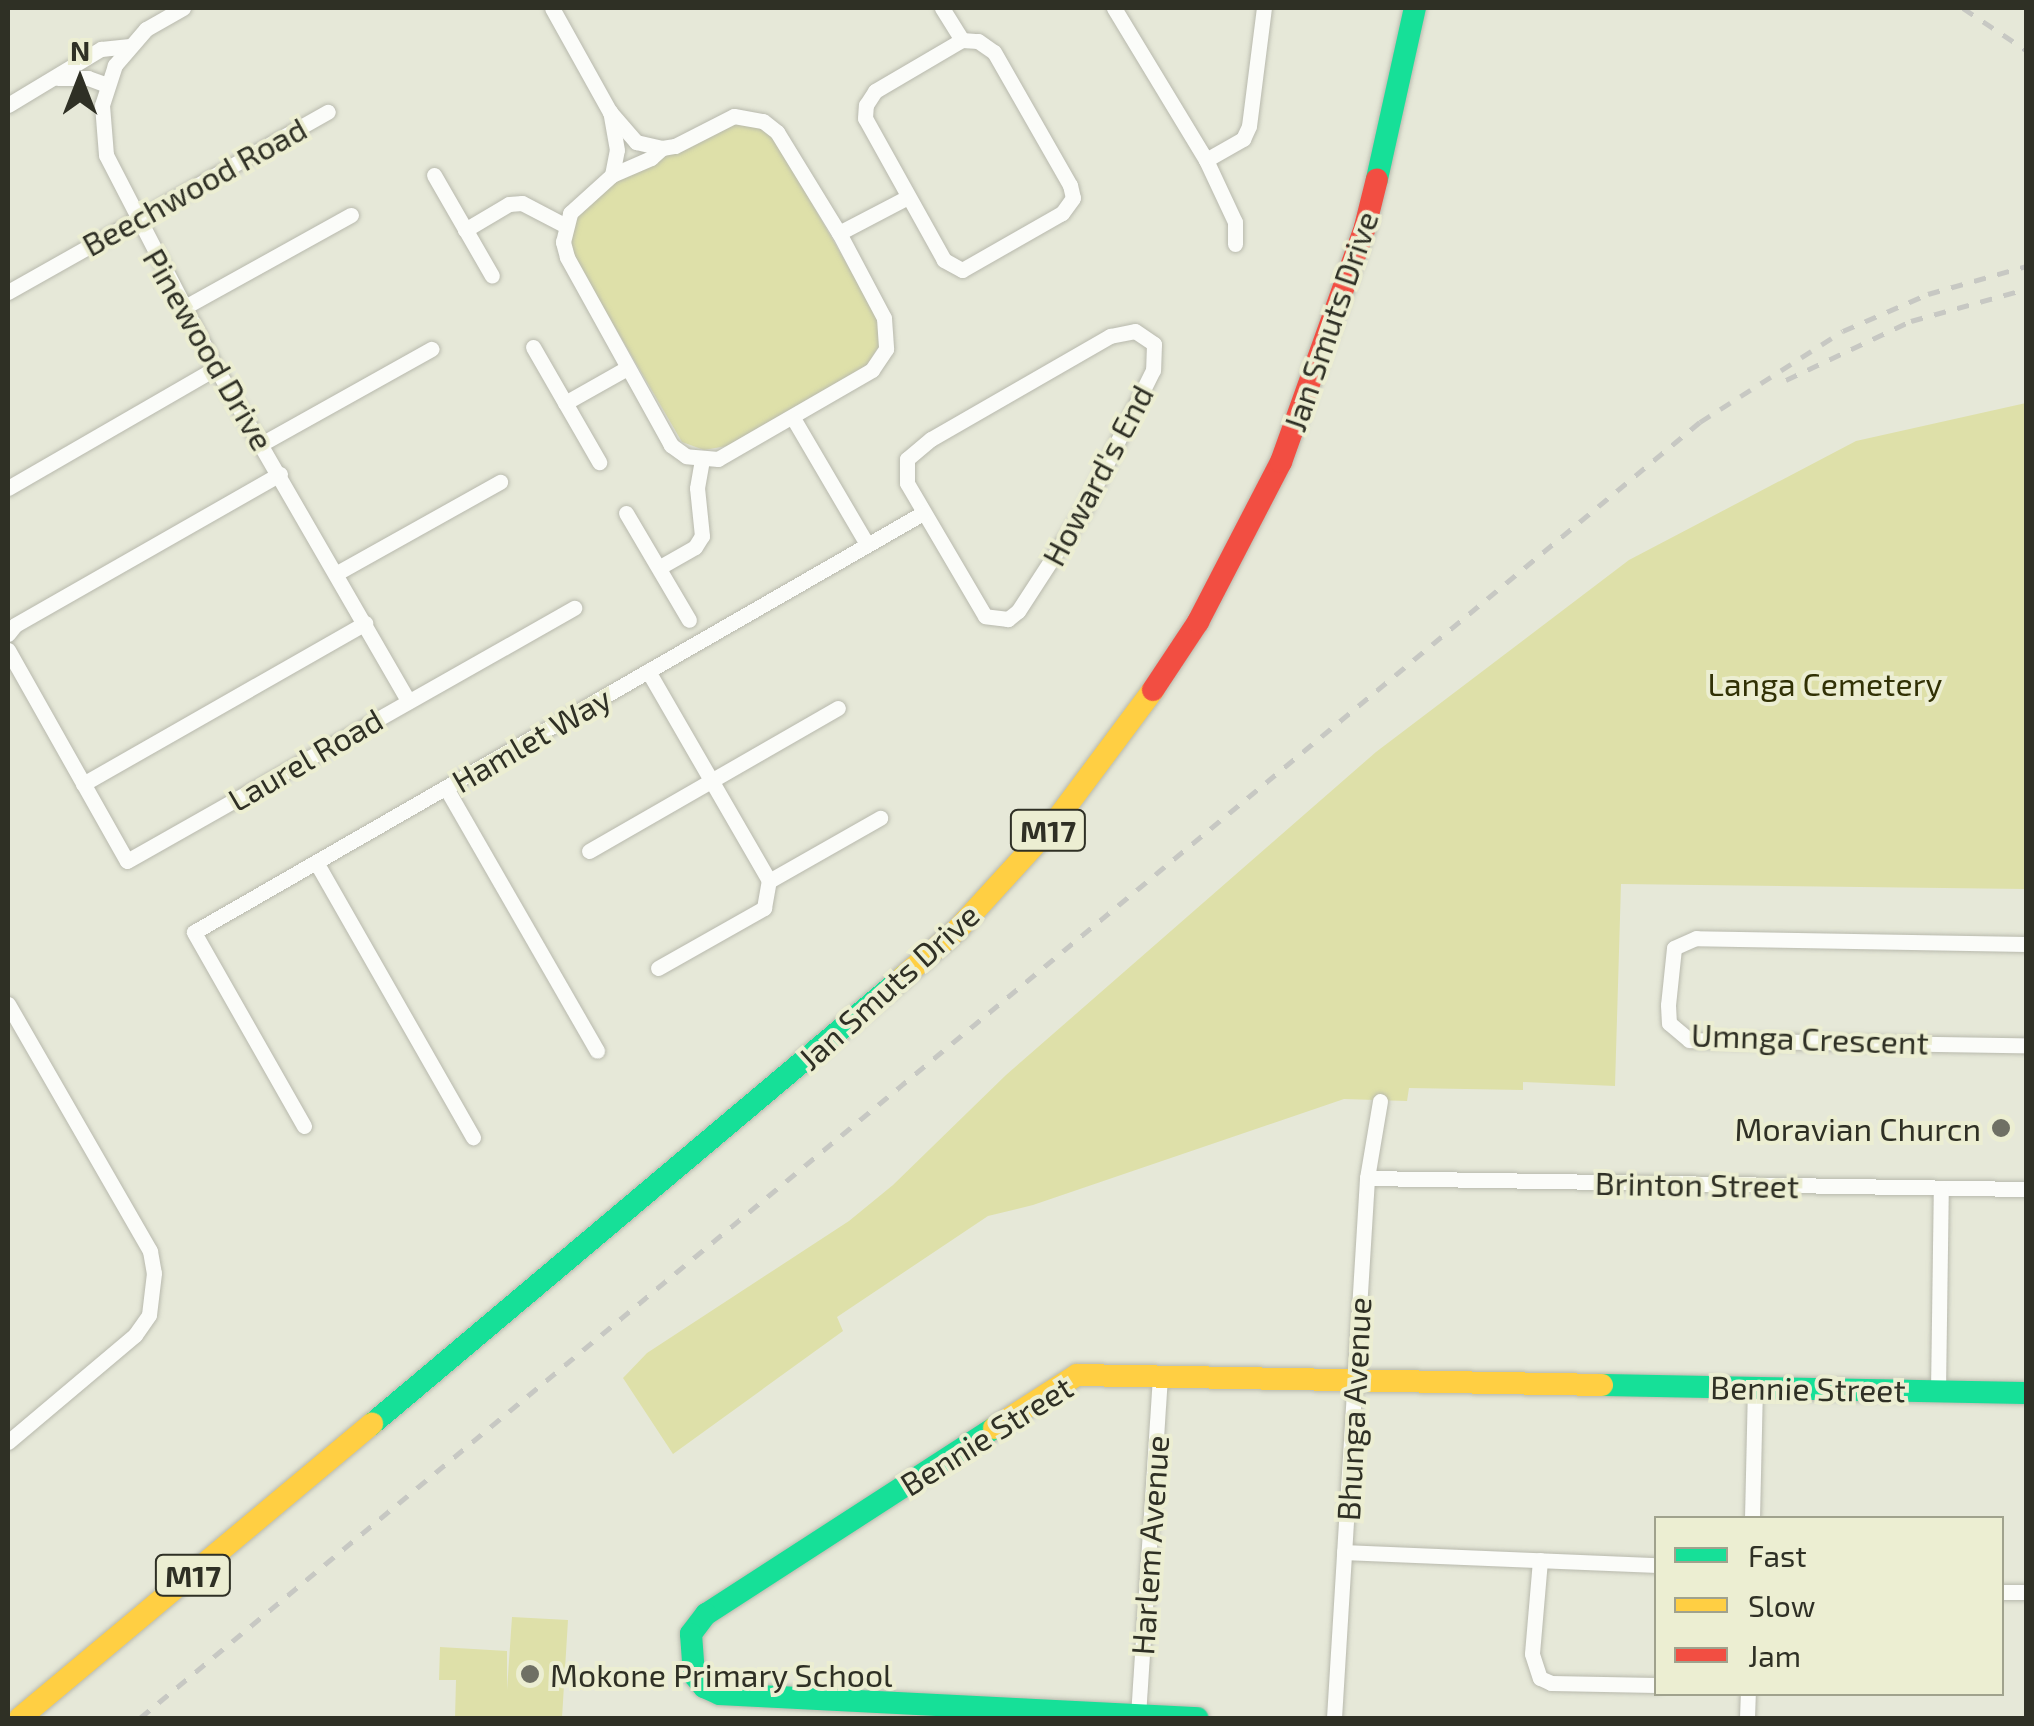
<!DOCTYPE html>
<style>
body{margin:0}
#map{position:relative;width:2034px;height:1726px;overflow:hidden;background:#e6e8d8;font-family:"Exo 2",sans-serif}
div>[style]{position:absolute}
.green>*{inset:0;background:#dee0a9}
.roads{filter:drop-shadow(0 0 2px #b8b9ad) drop-shadow(0 0 2px #b8b9ad)}
.street>*{height:15px;margin:-7.5px;padding:0 7.5px;transform-origin:7.5px;border-radius:7.5px;background:#fbfcf9}
.fast>*{height:22px;margin:-11px;padding:0 11px;transform-origin:11px;border-radius:11px;background:#16e098}
.slow>*{height:22px;margin:-11px;padding:0 11px;transform-origin:11px;border-radius:11px;background:#ffcf43}
.jam>*{height:22px;margin:-11px;padding:0 11px;transform-origin:11px;border-radius:11px;background:#f24e42}
.rail>*{height:5px;margin-top:-2.5px;transform-origin:0;background:repeating-linear-gradient(90deg,#c7c8c3 0 12px,transparent 0 24px)}
.dots>*{width:28px;height:28px;translate:-50% -50%;box-sizing:border-box;border:5px solid #eceed2;border-radius:50%}
span{translate:-50% -50%;white-space:nowrap;text-align:center;line-height:1.15;-webkit-text-stroke:8px #eceed2;paint-order:stroke}
.shield-label span{padding:2px 8px;background:#eceed2;border:2px solid;border-radius:8px;-webkit-text-stroke-width:0}
.shield-label{font-size:30px;color:#2f3025;font-weight:700}
.street-label{font-size:32px;color:#2f3025}
.park-label{font-size:32px;color:#313105}
.poi-label{font-size:32px;color:#2f3025}
.right{translate:-100% -50%;text-align:right}
.left{translate:0 -50%;text-align:left}
.frame{position:absolute;inset:0;border:10px solid #2f3025;pointer-events:none}
.legend{position:absolute;left:1654px;top:1516px;width:350px;height:180px;box-sizing:border-box;background:#eceed2;border:2px solid #a0a28d;margin:0;padding:12px 18px;list-style:none;font-size:30px;color:#2f3025}
.legend li{display:flex;align-items:center;gap:20px;height:50px}
.legend b{width:50px;border:2px solid #a0a28d}
.north{position:absolute;left:30px;top:30px;width:100px;height:100px;-webkit-text-stroke:8px #eceed2;paint-order:stroke;rotate:0deg;font-size:28px;font-weight:700;line-height:40px;text-align:center;color:#2f3025}
.north::after{content:'';display:block;margin:auto;width:35px;height:45px;background:#2f3025;clip-path:polygon(50% 0,100% 100%,50% 72%,0 100%)}
</style>
<div id="map">
<div class="green">
<i style="clip-path:polygon(746px 118px,771px 133px,878px 318px,879px 346px,867px 365px,727px 446px,704px 450px,682px 442px,574px 257px,570px 240px,575px 215px,613px 181px)"></i>
<i style="clip-path:polygon(2026px 403px,2026px 889px,1621px 884px,1615px 1086px,1523px 1082px,1523px 1090px,1409px 1088px,1407px 1101px,1344px 1099px,1033px 1205px,988px 1216px,837px 1317px,843px 1331px,673px 1454px,623px 1378px,647px 1353px,849px 1221px,893px 1185px,1006px 1075px,1376px 752px,1629px 560px,1856px 441px)"></i>
<i style="clip-path:polygon(512px 1617px,568px 1620px,562px 1718px,455px 1718px,456px 1680px,439px 1680px,440px 1647px,507px 1651px,507px 1690px)"></i>
</div>
<div class="roads">
<div class="street">
<i style="left:183px;top:8px;width:43px;rotate:150.4deg"></i>
<i style="left:146px;top:29px;width:48px;rotate:130.7deg"></i>
<i style="left:115px;top:65px;width:42px;rotate:108deg"></i>
<i style="left:102px;top:105px;width:50px;rotate:85.4deg"></i>
<i style="left:106px;top:155px;width:240px;rotate:62.7deg"></i>
<i style="left:216px;top:368px;width:384px;rotate:60deg"></i>
<i style="left:552px;top:8px;width:119px;rotate:60.9deg"></i>
<i style="left:610px;top:112px;width:40px;rotate:49deg"></i>
<i style="left:636px;top:142px;width:27px;rotate:13deg"></i>
<i style="left:662px;top:148px;width:13px;rotate:-9deg"></i>
<i style="left:675px;top:146px;width:66px;rotate:-27deg"></i>
<i style="left:734px;top:116px;width:29px;rotate:10deg"></i>
<i style="left:763px;top:121px;width:18px;rotate:38deg"></i>
<i style="left:777px;top:132px;width:119px;rotate:58.5deg"></i>
<i style="left:839px;top:233px;width:96px;rotate:62.1deg"></i>
<i style="left:884px;top:318px;width:31px;rotate:86deg"></i>
<i style="left:886px;top:349px;width:25px;rotate:124deg"></i>
<i style="left:872px;top:370px;width:178px;rotate:150deg"></i>
<i style="left:718px;top:459px;width:32px;rotate:-175deg"></i>
<i style="left:686px;top:456px;width:19px;rotate:-144deg"></i>
<i style="left:671px;top:445px;width:215px;rotate:-119deg"></i>
<i style="left:567px;top:257px;width:16px;rotate:-105deg"></i>
<i style="left:563px;top:242px;width:30px;rotate:-76deg"></i>
<i style="left:570px;top:213px;width:57px;rotate:-42.1deg"></i>
<i style="left:612px;top:175px;width:25px;rotate:-79deg"></i>
<i style="left:617px;top:150px;width:39px;rotate:-100deg"></i>
<i style="left:942px;top:8px;width:38px;rotate:58deg"></i>
<i style="left:1114px;top:8px;width:178px;rotate:58.8deg"></i>
<i style="left:1206px;top:160px;width:68px;rotate:64.9deg"></i>
<i style="left:1235px;top:222px;width:22px;rotate:90deg"></i>
<i style="left:962px;top:40px;width:16px;rotate:4deg"></i>
<i style="left:978px;top:41px;width:19px;rotate:35deg"></i>
<i style="left:994px;top:52px;width:153px;rotate:60.3deg"></i>
<i style="left:1070px;top:185px;width:13px;rotate:77deg"></i>
<i style="left:1073px;top:198px;width:19px;rotate:126deg"></i>
<i style="left:1062px;top:213px;width:115px;rotate:150.3deg"></i>
<i style="left:962px;top:270px;width:21px;rotate:-151deg"></i>
<i style="left:944px;top:260px;width:162px;rotate:-119.1deg"></i>
<i style="left:865px;top:118px;width:13px;rotate:-86deg"></i>
<i style="left:866px;top:105px;width:17px;rotate:-57deg"></i>
<i style="left:875px;top:91px;width:101px;rotate:-30.4deg"></i>
<i style="left:58px;top:78px;width:30px"></i>
<i style="left:88px;top:78px;width:20px;rotate:20deg"></i>
<i style="left:8px;top:105px;width:109px;rotate:-31.1deg"></i>
<i style="left:101px;top:49px;width:29px;rotate:-6deg"></i>
<i style="left:1206px;top:160px;width:43px;rotate:-29.6deg"></i>
<i style="left:1243px;top:139px;width:14px;rotate:-65deg"></i>
<i style="left:1249px;top:126px;width:119px;rotate:-82.8deg"></i>
<i style="left:434px;top:175px;width:116px;rotate:60.1deg"></i>
<i style="left:612px;top:175px;width:43px;rotate:-23.6deg"></i>
<i style="left:651px;top:158px;width:15px;rotate:-42deg"></i>
<i style="left:465px;top:230px;width:51px;rotate:-30.6deg"></i>
<i style="left:509px;top:204px;width:13px;rotate:-4deg"></i>
<i style="left:522px;top:203px;width:50px;rotate:27.6deg"></i>
<i style="left:839px;top:233px;width:78px;rotate:-27.6deg"></i>
<i style="left:8px;top:292px;width:367px;rotate:-29.4deg"></i>
<i style="left:183px;top:308px;width:192px;rotate:-29deg"></i>
<i style="left:1135px;top:331px;width:23px;rotate:34deg"></i>
<i style="left:1154px;top:344px;width:26px;rotate:92deg"></i>
<i style="left:1153px;top:370px;width:157px;rotate:116.4deg"></i>
<i style="left:1083px;top:511px;width:119px;rotate:123deg"></i>
<i style="left:1018px;top:611px;width:13px;rotate:141deg"></i>
<i style="left:1008px;top:619px;width:23px;rotate:-173deg"></i>
<i style="left:985px;top:616px;width:154px;rotate:-120.4deg"></i>
<i style="left:907px;top:483px;width:24px;rotate:-90deg"></i>
<i style="left:907px;top:459px;width:31px;rotate:-40deg"></i>
<i style="left:931px;top:439px;width:207px;rotate:-29.9deg"></i>
<i style="left:1110px;top:336px;width:25px;rotate:-11deg"></i>
<i style="left:533px;top:347px;width:133px;rotate:60.1deg"></i>
<i style="left:565px;top:403px;width:71px;rotate:-29.4deg"></i>
<i style="left:793px;top:418px;width:146px;rotate:59.6deg"></i>
<i style="left:263px;top:443px;width:193px;rotate:-29.2deg"></i>
<i style="left:8px;top:488px;width:240px;rotate:-30deg"></i>
<i style="left:626px;top:513px;width:124px;rotate:59.5deg"></i>
<i style="left:660px;top:567px;width:40px;rotate:-29.7deg"></i>
<i style="left:695px;top:547px;width:13px;rotate:-58deg"></i>
<i style="left:702px;top:536px;width:48px;rotate:-95.9deg"></i>
<i style="left:697px;top:488px;width:28px;rotate:-80deg"></i>
<i style="left:337px;top:573px;width:187px;rotate:-29.2deg"></i>
<i style="left:8px;top:634px;width:11px;rotate:-52deg"></i>
<i style="left:15px;top:625px;width:305px;rotate:-29.7deg"></i>
<i style="left:8px;top:650px;width:242px;rotate:60.6deg"></i>
<i style="left:127px;top:861px;width:514px;rotate:-29.51deg"></i>
<i style="left:648px;top:671px;width:242px;rotate:60deg"></i>
<i style="left:83px;top:784px;width:325px;rotate:-29.7deg"></i>
<i style="left:446px;top:788px;width:303px;rotate:60.1deg"></i>
<i style="left:589px;top:851px;width:287px;rotate:-29.9deg"></i>
<i style="left:316px;top:862px;width:317px;rotate:60.3deg"></i>
<i style="left:2026px;top:944px;width:330px;rotate:-179deg"></i>
<i style="left:1696px;top:938px;width:24px;rotate:156deg"></i>
<i style="left:1674px;top:948px;width:57px;rotate:96deg"></i>
<i style="left:1668px;top:1005px;width:18px;rotate:87deg"></i>
<i style="left:1669px;top:1023px;width:26px;rotate:40deg"></i>
<i style="left:1689px;top:1040px;width:337px;rotate:0.9deg"></i>
<i style="left:658px;top:968px;width:122px;rotate:-29.5deg"></i>
<i style="left:764px;top:908px;width:27px;rotate:-80deg"></i>
<i style="left:769px;top:881px;width:128px;rotate:-29.6deg"></i>
<i style="left:8px;top:1004px;width:285px;rotate:60.1deg"></i>
<i style="left:150px;top:1251px;width:22px;rotate:80deg"></i>
<i style="left:154px;top:1273px;width:42px;rotate:96.8deg"></i>
<i style="left:149px;top:1315px;width:24px;rotate:125deg"></i>
<i style="left:135px;top:1335px;width:166px;rotate:139.9deg"></i>
<i style="left:304px;top:1126px;width:223px;rotate:-119.6deg"></i>
<i style="left:194px;top:932px;width:841px;rotate:-29.89deg"></i>
<i style="left:1367px;top:1178px;width:659px;rotate:0.96deg"></i>
<i style="left:1938px;top:1391px;width:203px;rotate:-89.2deg"></i>
<i style="left:1752px;top:1518px;width:131px;rotate:-88.7deg"></i>
<i style="left:1344px;top:1552px;width:312px;rotate:2.4deg"></i>
<i style="left:1540px;top:1560px;width:94px;rotate:94.9deg"></i>
<i style="left:1532px;top:1654px;width:25px;rotate:72deg"></i>
<i style="left:1540px;top:1678px;width:12px;rotate:24deg"></i>
<i style="left:1551px;top:1683px;width:105px;rotate:1.1deg"></i>
<i style="left:2002px;top:1592px;width:24px"></i>
<i style="left:1138px;top:1716px;width:343px;rotate:-86.3deg"></i>
<i style="left:1334px;top:1718px;width:541px;rotate:-86.5deg"></i>
<i style="left:1367px;top:1178px;width:78px;rotate:-80.4deg"></i>
<i style="left:1747px;top:1718px;width:24px;rotate:-88deg"></i>
</div>
<div class="fast">
<i style="left:1377px;top:179px;width:175px;rotate:-77.5deg"></i>
<i style="left:1602px;top:1385px;width:424px;rotate:1.1deg"></i>
<i style="left:372px;top:1424px;width:694px;rotate:-40.09deg"></i>
<i style="left:994px;top:1428px;width:343px;rotate:147.1deg"></i>
<i style="left:706px;top:1614px;width:25px;rotate:127deg"></i>
<i style="left:691px;top:1634px;width:41px;rotate:85.8deg"></i>
<i style="left:694px;top:1675px;width:16px;rotate:50deg"></i>
<i style="left:704px;top:1687px;width:17px;rotate:24deg"></i>
<i style="left:720px;top:1694px;width:478px;rotate:2.9deg"></i>
</div>
<div class="slow">
<i style="left:903px;top:977px;width:73px;rotate:-41.1deg"></i>
<i style="left:958px;top:929px;width:138px;rotate:-47.6deg"></i>
<i style="left:1051px;top:827px;width:171px;rotate:-53.3deg"></i>
<i style="left:994px;top:1428px;width:98px;rotate:-32.6deg"></i>
<i style="left:1077px;top:1375px;width:525px;rotate:1.09deg"></i>
<i style="left:20px;top:1718px;width:459px;rotate:-39.9deg"></i>
</div>
<div class="jam">
<i style="left:1153px;top:690px;width:82px;rotate:-56.5deg"></i>
<i style="left:1198px;top:622px;width:180px;rotate:-62.6deg"></i>
<i style="left:1281px;top:462px;width:250px;rotate:-70.3deg"></i>
<i style="left:1365px;top:227px;width:49px;rotate:-76deg"></i>
</div>
</div>
<div class="rail">
<i style="left:1963px;top:8px;width:76px;rotate:33.7deg"></i>
<i style="left:1786px;top:380px;width:138px;rotate:-25.3deg"></i>
<i style="left:1911px;top:321px;width:119px;rotate:-15.5deg"></i>
<i style="left:140px;top:1718px;width:2028px;rotate:-39.72deg"></i>
<i style="left:1700px;top:422px;width:169px;rotate:-32.5deg"></i>
<i style="left:1843px;top:331px;width:93px;rotate:-23.5deg"></i>
<i style="left:1928px;top:294px;width:102px;rotate:-15.9deg"></i>
</div>
<div class="dots">
<i style="left:2001px;top:1128px;background:#6f7064"></i>
<i style="left:530px;top:1674px;background:#6f7064"></i>
</div>
<div class="shield-label">
<span style="left:1048px;top:830px">M17</span>
<span style="left:193px;top:1575px">M17</span>
</div>
<div class="street-label">
<span style="left:194px;top:186px;rotate:-29deg">Beechwood Road</span>
<span style="left:1330px;top:321px;rotate:-71deg">Jan Smuts Drive</span>
<span style="left:209px;top:349px;rotate:60deg">Pinewood Drive</span>
<span style="left:1097px;top:475px;rotate:-62deg">Howard's End</span>
<span style="left:531px;top:739px;rotate:-30deg">Hamlet Way</span>
<span style="left:305px;top:759px;rotate:-30deg">Laurel Road</span>
<span style="left:888px;top:986px;rotate:-42deg">Jan Smuts Drive</span>
<span style="left:1810px;top:1038px;rotate:2deg">Umnga Crescent</span>
<span style="left:1697px;top:1184px;rotate:1deg">Brinton Street</span>
<span style="left:1808px;top:1388px;rotate:1deg">Bennie Street</span>
<span style="left:1353px;top:1409px;rotate:-87deg">Bhunga Avenue</span>
<span style="left:986px;top:1435px;rotate:-32deg">Bennie Street</span>
<span style="left:1149px;top:1545px;rotate:-86deg">Harlem Avenue</span>
</div>
<div class="park-label">
<span style="left:1825px;top:683px">Langa Cemetery</span>
</div>
<div class="poi-label">
<span class="right" style="left:1981px;top:1128px">Moravian Churcn</span>
<span class="left" style="left:550px;top:1674px">Mokone Primary School</span>
</div>
<div class="frame"></div>
<ul class="legend">
<li><b style="height:12px;background:#16e098"></b>Fast</li>
<li><b style="height:12px;background:#ffcf43"></b>Slow</li>
<li><b style="height:12px;background:#f24e42"></b>Jam</li>
</ul>
<div class="north">N</div>
</div>
